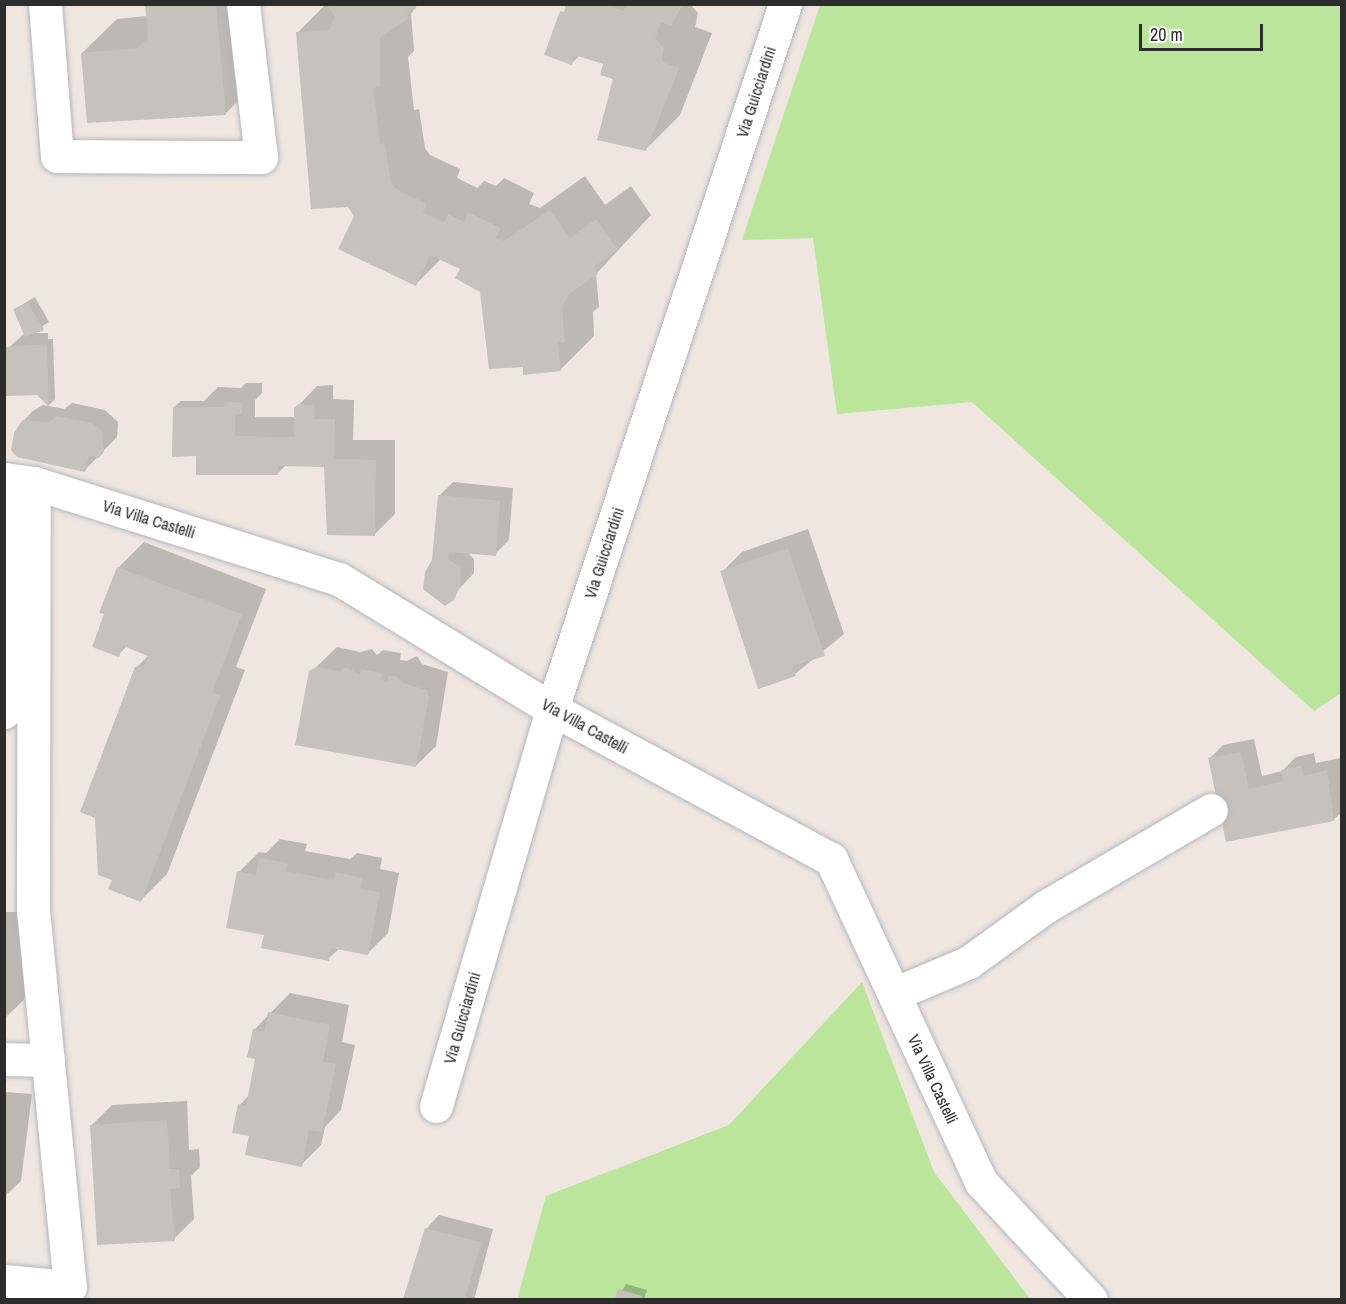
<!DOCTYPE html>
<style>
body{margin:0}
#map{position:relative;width:1346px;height:1304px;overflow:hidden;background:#eee6df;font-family:"Archivo Narrow",sans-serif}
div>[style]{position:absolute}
.green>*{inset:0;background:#bae59b}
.shadow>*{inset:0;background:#0003}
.building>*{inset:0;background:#c6c1ba}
.roads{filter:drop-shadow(0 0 2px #b2b6c0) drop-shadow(0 0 2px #b2b6c0)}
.minor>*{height:33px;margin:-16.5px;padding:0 16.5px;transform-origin:16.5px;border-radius:16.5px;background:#fff}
.secondary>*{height:33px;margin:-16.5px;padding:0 16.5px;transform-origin:16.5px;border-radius:16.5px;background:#fff}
span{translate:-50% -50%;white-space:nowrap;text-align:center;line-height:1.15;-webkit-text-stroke:5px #fff;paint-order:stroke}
.street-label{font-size:16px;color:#2c2c2c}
.frame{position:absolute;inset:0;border:6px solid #2c2c2c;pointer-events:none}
.scale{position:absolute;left:1139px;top:24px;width:124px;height:27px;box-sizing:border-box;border:3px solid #2c2c2c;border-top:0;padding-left:8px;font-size:18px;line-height:21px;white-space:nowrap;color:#2c2c2c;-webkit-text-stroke:4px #fff;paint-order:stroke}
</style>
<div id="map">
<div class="green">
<i style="clip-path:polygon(820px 5px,1341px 5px,1341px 693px,1314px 711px,972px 402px,837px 414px,813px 238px,742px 240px)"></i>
<i style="clip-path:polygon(862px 982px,934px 1172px,1030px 1299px,517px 1300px,546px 1196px,729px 1125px)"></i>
</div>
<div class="shadow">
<i style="clip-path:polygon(146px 4px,253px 4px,259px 80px,225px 114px,82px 53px,117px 19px,147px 16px)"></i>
<i style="clip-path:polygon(326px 4px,418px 4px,411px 14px,414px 51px,408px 57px,414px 110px,419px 109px,425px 148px,430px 155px,460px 169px,457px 178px,477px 188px,484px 181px,496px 186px,504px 178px,534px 193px,529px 204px,540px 208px,585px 176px,605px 205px,631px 186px,651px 215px,596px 274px,599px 307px,593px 312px,594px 336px,560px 370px,524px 366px,482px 291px,462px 268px,441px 259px,416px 284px,356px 216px,297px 33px)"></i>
<i style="clip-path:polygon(567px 4px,690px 4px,698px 13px,695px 27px,712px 33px,680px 115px,646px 149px,605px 63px,580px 55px,572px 63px)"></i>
<i style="clip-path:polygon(35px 297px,49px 322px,32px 333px,48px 333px,48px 339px,53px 339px,55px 399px,49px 405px,37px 394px,4px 395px,4px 336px,7px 349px,25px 333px,15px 309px)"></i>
<i style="clip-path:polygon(246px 383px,262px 383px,262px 393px,255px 400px,255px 417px,297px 417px,297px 407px,317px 386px,333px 385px,333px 399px,354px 400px,353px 440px,395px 440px,395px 514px,375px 534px,325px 466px,286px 465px,277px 474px,198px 452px,174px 407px,181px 401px,204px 401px,218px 387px,241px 388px)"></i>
<i style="clip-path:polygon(72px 403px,105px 410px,118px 422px,117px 437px,84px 471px,13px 450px,19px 425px,33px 411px,43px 405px,64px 409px)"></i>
<i style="clip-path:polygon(453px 482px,513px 488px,509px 540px,495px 554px,467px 552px,474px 559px,474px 573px,445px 604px,434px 560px,439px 496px)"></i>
<i style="clip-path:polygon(808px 529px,844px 634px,795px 674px,722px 572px,742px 552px)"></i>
<i style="clip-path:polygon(144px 542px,266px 589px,236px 667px,245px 670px,167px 874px,141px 900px,114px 879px,136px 668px,149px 655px,127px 646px,118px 655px,106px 613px,118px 568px)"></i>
<i style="clip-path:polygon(337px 647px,360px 652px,372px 649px,377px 655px,383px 650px,401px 653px,400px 660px,407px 661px,417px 656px,422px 664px,448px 672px,436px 746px,416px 766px,311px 672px)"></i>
<i style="clip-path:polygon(1254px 739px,1262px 776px,1282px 771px,1296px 757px,1314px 753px,1316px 763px,1340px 758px,1342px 812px,1333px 820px,1227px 841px,1210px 758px,1223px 745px)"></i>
<i style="clip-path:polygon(280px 839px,307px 844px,305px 851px,350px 859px,357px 853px,382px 858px,380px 869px,399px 873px,388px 933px,368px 953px,340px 948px,328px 959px,265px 934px,239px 872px,259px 852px,266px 853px)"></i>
<i style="clip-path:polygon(4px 912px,30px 912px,31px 993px,5px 1018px)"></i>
<i style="clip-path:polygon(290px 993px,349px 1005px,342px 1042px,355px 1045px,341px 1110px,325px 1127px,321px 1145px,301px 1165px,251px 1135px,240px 1105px,249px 1095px,257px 1058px,254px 1030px)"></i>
<i style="clip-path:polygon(4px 1092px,32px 1094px,21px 1181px,4px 1197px)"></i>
<i style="clip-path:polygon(187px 1101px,189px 1150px,199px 1149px,200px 1167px,191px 1176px,194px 1219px,174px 1239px,92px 1125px,112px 1105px)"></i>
<i style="clip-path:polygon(439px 1215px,493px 1229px,474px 1300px,405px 1300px,426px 1229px)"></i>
<i style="clip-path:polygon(626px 1284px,647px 1290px,644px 1300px,616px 1300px)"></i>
</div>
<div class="building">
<i style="clip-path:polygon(145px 4px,216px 4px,226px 115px,87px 123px,81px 53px,138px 48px,148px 38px)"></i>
<i style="clip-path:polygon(326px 4px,418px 4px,407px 13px,409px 18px,380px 38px,380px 87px,373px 88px,380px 144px,385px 143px,391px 183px,396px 189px,427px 204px,423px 213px,444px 222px,448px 214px,464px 222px,468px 212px,501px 228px,496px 238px,504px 241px,550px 210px,570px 238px,596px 219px,618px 250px,594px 267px,598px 274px,569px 294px,562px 307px,565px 342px,558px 343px,561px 371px,523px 375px,523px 367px,489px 369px,480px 292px,455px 278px,460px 269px,430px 255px,416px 286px,338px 249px,354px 216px,348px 207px,311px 209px,296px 32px,329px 30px,335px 17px)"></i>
<i style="clip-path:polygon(566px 4px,604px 4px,624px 11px,626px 4px,683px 4px,671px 26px,661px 22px,655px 38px,664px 48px,662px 62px,679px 68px,646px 151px,597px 140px,613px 79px,600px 75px,603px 64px,575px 55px,572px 65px,544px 55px,560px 11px,564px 12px)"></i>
<i style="clip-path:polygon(28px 303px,44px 330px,25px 337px,13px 309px)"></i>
<i style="clip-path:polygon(47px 344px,49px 407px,37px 395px,4px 396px,7px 347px)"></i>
<i style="clip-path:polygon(225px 402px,243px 402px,242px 414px,235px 415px,235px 436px,294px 437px,294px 408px,299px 404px,314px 405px,314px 419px,335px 419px,334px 459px,376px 460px,375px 536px,327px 535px,324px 467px,278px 466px,278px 475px,196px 475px,196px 456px,172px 457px,173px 407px,224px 407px)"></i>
<i style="clip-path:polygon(57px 416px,92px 423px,102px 430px,104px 452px,99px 458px,89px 456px,85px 472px,17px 457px,11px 450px,14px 433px,23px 420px,49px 422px)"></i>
<i style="clip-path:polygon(438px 495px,500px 501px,496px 556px,449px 552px,448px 559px,460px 567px,461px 583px,454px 600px,445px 606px,423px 589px,425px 572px,432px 560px)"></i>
<i style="clip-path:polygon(788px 548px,825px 656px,792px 666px,796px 676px,758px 689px,720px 571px)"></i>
<i style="clip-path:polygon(117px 567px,242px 614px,212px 693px,220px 696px,141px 902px,108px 889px,112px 880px,98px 875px,95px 818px,80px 812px,135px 667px,144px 666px,148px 656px,123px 646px,119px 657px,92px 647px,104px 614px,99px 613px)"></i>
<i style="clip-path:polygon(316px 667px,340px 671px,346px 667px,360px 675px,361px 669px,382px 673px,381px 680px,387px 681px,389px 676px,397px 676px,402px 683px,427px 690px,429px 697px,416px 767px,295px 745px,309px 671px)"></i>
<i style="clip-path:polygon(1241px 752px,1249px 789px,1283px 781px,1281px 770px,1301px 766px,1303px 776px,1327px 770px,1334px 821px,1226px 842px,1208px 758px)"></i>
<i style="clip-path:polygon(259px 858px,288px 863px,286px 871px,333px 880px,335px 872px,363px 878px,361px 889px,380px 892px,368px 955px,331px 948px,329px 961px,261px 948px,264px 935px,226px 928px,237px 871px,256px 875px)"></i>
<i style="clip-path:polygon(268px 1012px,330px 1025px,323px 1062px,336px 1064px,322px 1132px,309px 1130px,302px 1167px,245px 1155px,249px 1136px,232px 1133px,238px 1104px,246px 1106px,255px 1059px,247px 1057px,253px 1029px,264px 1032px)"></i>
<i style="clip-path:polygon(167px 1120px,170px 1169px,179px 1169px,180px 1188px,170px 1189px,175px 1241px,97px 1245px,90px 1125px)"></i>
<i style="clip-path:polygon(425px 1228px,481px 1242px,465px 1299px,403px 1299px)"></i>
<i style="clip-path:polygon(618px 1289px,642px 1296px,641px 1299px,615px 1299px)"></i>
</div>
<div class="roads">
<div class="minor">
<i style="left:45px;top:4px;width:152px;rotate:85.5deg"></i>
<i style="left:57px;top:156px;width:204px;rotate:0.3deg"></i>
<i style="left:261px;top:157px;width:154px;rotate:-96.7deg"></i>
<i style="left:4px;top:712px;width:233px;rotate:-89.5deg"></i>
<i style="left:894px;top:994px;width:82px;rotate:-23.1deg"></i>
<i style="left:969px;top:962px;width:94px;rotate:-35.9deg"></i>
<i style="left:1045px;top:907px;width:192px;rotate:-30.3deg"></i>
<i style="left:4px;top:1059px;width:44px;rotate:1.3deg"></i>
<i style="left:436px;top:1106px;width:414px;rotate:-73.7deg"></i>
<i style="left:552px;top:709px;width:743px;rotate:-71.71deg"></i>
<i style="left:4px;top:1281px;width:66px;rotate:5.2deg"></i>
<i style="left:70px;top:1287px;width:378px;rotate:-95.6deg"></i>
<i style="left:33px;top:911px;width:428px;rotate:-89.9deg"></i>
</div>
<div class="secondary">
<i style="left:4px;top:479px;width:30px;rotate:8deg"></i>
<i style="left:34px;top:483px;width:320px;rotate:17.5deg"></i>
<i style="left:339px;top:579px;width:250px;rotate:31.4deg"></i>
<i style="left:552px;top:709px;width:317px;rotate:28.3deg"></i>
<i style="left:831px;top:859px;width:356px;rotate:65.1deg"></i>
<i style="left:981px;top:1182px;width:161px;rotate:47deg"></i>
</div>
</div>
<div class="street-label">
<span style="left:756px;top:92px;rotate:-72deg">Via Guicciardini</span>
<span style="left:149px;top:519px;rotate:17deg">Via Villa Castelli</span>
<span style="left:604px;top:553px;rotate:-72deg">Via Guicciardini</span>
<span style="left:585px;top:726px;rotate:29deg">Via Villa Castelli</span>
<span style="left:462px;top:1018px;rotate:-74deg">Via Guicciardini</span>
<span style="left:933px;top:1079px;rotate:65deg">Via Villa Castelli</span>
</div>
<div class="frame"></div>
<div class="scale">20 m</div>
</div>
